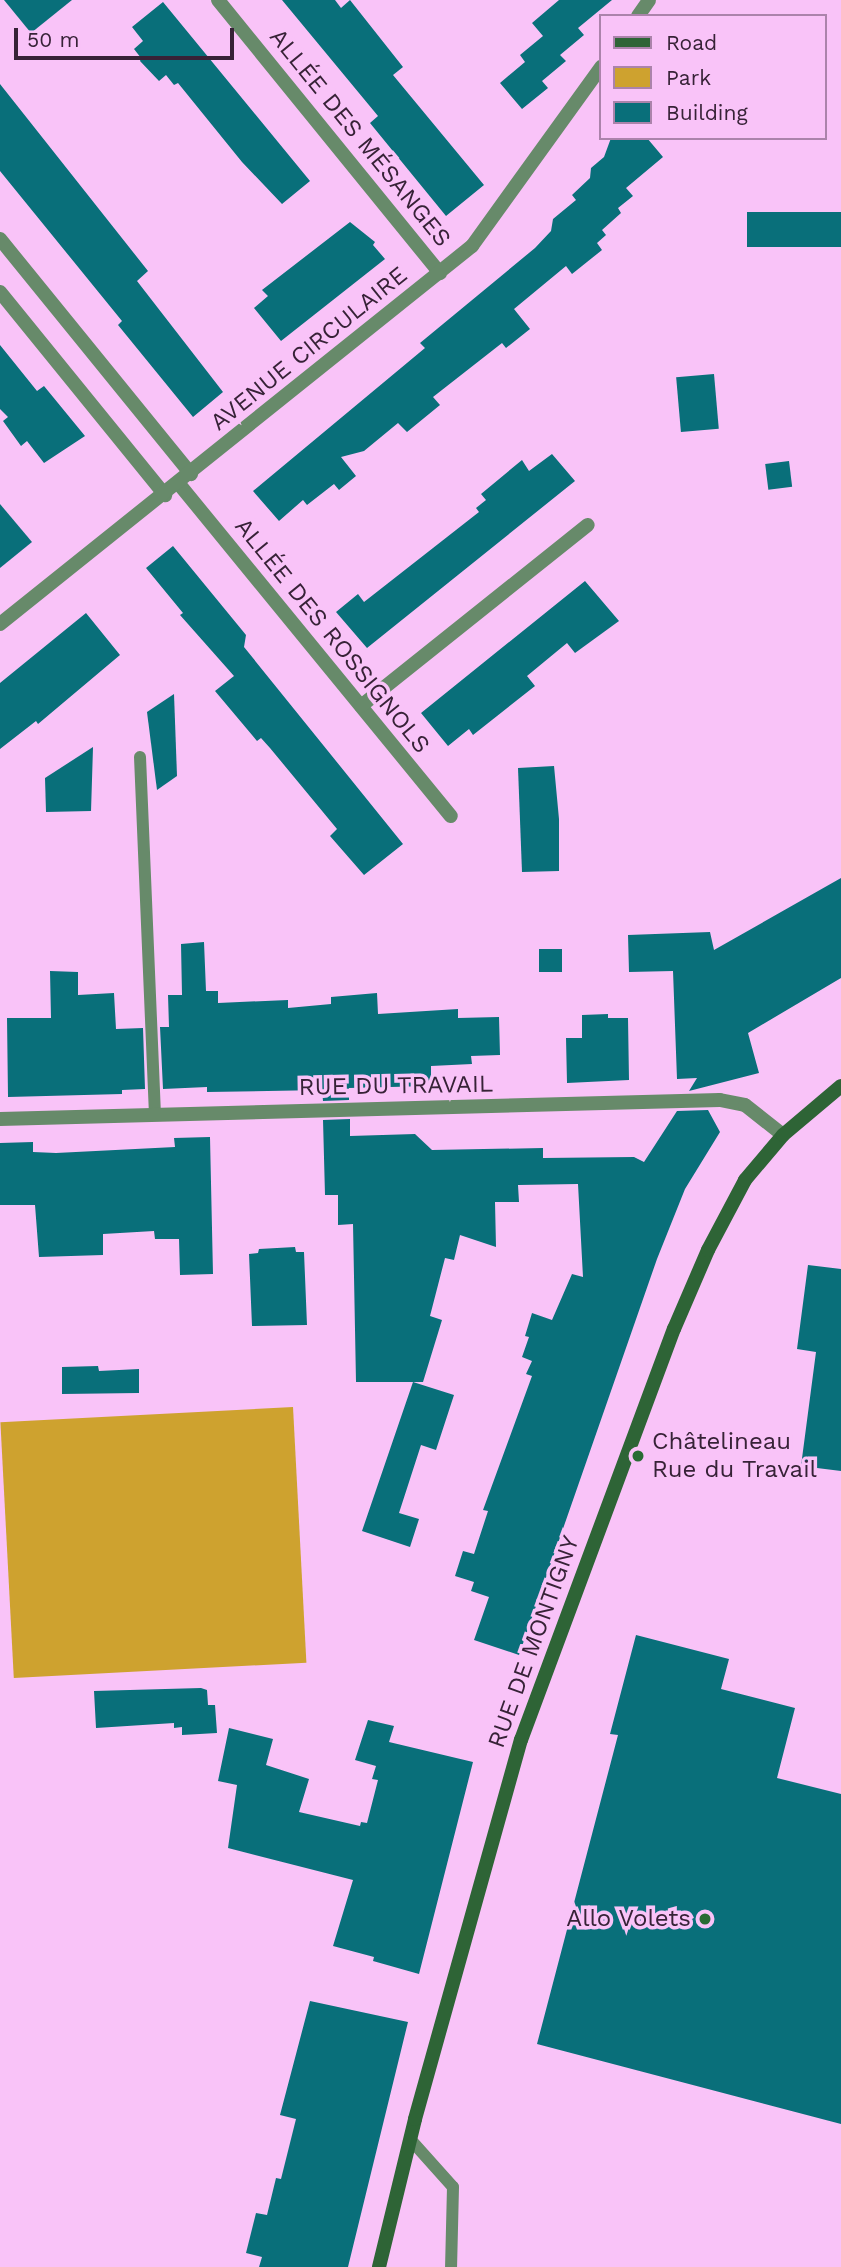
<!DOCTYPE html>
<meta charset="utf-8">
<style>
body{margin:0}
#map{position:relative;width:841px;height:2267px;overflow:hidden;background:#f9c3f8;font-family:"Work Sans",sans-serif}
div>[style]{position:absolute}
.green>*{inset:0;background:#cea22f;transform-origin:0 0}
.building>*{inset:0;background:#096f7a;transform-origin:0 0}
.service>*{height:12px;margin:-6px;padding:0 6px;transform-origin:6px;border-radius:6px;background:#678a6a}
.minor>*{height:14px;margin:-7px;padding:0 7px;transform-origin:7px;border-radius:7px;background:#678a6a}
.secondary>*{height:14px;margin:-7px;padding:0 7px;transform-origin:7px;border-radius:7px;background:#2e6436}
.dots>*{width:19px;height:19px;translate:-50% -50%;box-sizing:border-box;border:4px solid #f9c3f8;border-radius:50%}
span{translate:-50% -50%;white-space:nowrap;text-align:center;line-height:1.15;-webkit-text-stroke:7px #f9c3f8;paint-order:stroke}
.street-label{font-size:24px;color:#372237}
.poi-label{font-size:24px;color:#372237}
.left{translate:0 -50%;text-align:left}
.right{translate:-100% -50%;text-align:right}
.legend{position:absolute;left:599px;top:14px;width:228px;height:126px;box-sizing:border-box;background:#f9c3f8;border:2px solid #ab83ab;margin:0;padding:9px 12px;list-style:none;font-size:21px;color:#372237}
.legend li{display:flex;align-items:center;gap:14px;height:35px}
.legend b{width:35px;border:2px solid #ab83ab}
.scale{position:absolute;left:14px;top:28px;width:220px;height:32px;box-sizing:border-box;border:4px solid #372237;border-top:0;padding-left:9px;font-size:21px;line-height:24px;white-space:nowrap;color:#372237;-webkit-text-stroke:5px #f9c3f8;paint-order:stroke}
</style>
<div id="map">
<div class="green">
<i style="left:293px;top:1407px;width:256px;height:293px;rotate:87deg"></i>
</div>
<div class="building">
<i style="clip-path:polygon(4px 0,72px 0,31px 33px)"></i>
<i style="clip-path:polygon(282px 0,335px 0,341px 8px,350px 0,403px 67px,393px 75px,484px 185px,446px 216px,370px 123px,378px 116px)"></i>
<i style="clip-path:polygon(559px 0,612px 0,578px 28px,584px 35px,560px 55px,566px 61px,542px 81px,548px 88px,522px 109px,500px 83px,525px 62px,520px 55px,543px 36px,532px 23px)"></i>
<i style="clip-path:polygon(163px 2px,310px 181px,282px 204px,242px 162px,178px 83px,174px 85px,166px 75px,159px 81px,140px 61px,141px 58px,134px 49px,143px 41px,132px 27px)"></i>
<i style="clip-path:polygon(0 84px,148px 271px,137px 281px,223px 392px,193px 417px,118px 325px,122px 321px,0 171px)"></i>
<i style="clip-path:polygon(611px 138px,647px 138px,663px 157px,626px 188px,633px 196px,618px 208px,621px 213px,602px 230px,606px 235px,597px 243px,602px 250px,572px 274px,566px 266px,514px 309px,530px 329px,506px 348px,502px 343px,433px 397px,440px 405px,407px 432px,398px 423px,364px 451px,341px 457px,356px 476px,339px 490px,334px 484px,307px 505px,303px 500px,279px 521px,253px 491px,425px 348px,420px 343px,535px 248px,551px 231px,553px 219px,576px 200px,572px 195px,590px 178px,591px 168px,604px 157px)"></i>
<i style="left:841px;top:212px;width:35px;height:94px;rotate:90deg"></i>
<i style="clip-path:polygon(350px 222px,375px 242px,373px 245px,385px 259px,281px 341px,254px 308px,268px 296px,262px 290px)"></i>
<i style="clip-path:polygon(0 345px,37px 391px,44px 386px,85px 436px,44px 463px,27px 441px,21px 446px,3px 421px,8px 417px,0 409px)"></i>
<i style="left:714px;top:374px;width:55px;height:38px;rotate:85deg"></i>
<i style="clip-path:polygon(552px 454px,575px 481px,367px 648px,336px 612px,358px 594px,364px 602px,479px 512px,476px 508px,486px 500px,481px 494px,522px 460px,529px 471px)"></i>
<i style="left:789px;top:461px;width:26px;height:24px;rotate:83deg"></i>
<i style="clip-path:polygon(0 504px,32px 542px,0 568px)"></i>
<i style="clip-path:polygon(173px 546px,246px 635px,244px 647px,403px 844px,364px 875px,330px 836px,337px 829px,270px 748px,261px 738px,257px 741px,215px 691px,234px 676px,180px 615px,183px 613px,146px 568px)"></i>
<i style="clip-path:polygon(585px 581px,619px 621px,575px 653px,567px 643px,527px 676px,535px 686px,473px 735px,469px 729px,448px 746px,421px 713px)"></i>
<i style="clip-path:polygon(86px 613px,120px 655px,38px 724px,36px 721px,0 749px,0 683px)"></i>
<i style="clip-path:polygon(174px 694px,177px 776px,157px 790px,147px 712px)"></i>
<i style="clip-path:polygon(93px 747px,91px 811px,46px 812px,45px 778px)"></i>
<i style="clip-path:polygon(554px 766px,559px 819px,559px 871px,522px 872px,518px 768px)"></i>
<i style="clip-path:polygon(841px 878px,841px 978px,748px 1033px,759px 1073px,689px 1091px,697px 1078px,677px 1079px,673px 971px,629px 972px,628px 935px,710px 932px,714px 950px)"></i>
<i style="clip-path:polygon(204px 942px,206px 991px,218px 991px,218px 1003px,288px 1000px,288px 1008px,331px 1004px,331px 997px,377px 993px,378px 1014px,458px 1009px,458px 1018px,499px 1017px,500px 1055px,471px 1056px,472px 1064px,431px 1066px,431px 1086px,349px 1088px,349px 1100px,323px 1101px,322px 1090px,207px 1092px,207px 1087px,163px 1089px,160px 1027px,169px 1027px,168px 995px,182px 995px,181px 944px)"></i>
<i style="left:539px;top:949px;width:23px;height:23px"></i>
<i style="clip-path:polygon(50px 971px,78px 972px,78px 995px,114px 993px,116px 1029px,143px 1028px,145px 1089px,122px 1090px,122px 1094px,8px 1097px,7px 1018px,51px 1018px)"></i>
<i style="clip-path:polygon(608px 1014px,608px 1018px,628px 1018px,629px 1080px,567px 1083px,566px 1038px,582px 1038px,582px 1015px)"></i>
<i style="clip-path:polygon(708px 1110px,720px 1132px,685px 1189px,657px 1259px,519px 1655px,474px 1640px,489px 1597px,471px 1591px,474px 1582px,455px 1576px,463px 1551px,474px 1554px,488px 1511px,483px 1510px,532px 1376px,526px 1374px,532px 1361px,522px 1357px,529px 1337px,525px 1336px,532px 1313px,552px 1320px,572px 1274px,583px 1277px,578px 1184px,518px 1185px,519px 1202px,495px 1202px,496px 1247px,460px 1235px,454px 1260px,445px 1258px,430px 1316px,442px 1320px,423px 1382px,356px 1382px,353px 1224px,338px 1225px,338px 1195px,325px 1195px,323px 1120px,350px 1119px,350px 1136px,415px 1134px,432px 1150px,543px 1148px,543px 1158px,634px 1157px,644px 1162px,677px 1111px)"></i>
<i style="clip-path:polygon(210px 1137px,213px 1274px,180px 1275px,179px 1239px,155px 1239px,154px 1231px,103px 1234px,103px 1255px,39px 1257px,35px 1205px,0 1205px,0 1143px,33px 1142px,33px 1152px,56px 1153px,175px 1147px,174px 1138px)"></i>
<i style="clip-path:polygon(295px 1247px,296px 1252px,304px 1252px,307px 1325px,252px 1326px,249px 1254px,258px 1253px,259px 1249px)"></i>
<i style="clip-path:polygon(808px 1265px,841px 1269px,841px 1471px,801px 1466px,816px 1352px,797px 1349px)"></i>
<i style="clip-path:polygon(98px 1366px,99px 1371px,139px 1369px,139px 1393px,62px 1394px,62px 1367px)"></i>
<i style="clip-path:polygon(413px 1382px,454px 1395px,436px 1450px,421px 1445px,399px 1513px,419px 1519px,410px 1547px,362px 1531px)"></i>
<i style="clip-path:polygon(636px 1635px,729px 1659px,721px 1689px,795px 1708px,777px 1778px,841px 1794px,841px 2124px,537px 2044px,618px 1735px,610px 1734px)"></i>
<i style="clip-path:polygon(201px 1688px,207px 1690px,208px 1705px,215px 1705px,217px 1733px,182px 1735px,182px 1727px,174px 1728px,174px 1723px,96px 1728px,94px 1691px)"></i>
<i style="clip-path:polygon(368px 1720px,394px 1726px,389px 1742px,473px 1762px,419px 1974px,373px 1961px,374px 1957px,333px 1946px,353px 1880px,228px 1848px,237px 1785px,218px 1781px,229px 1728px,273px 1739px,266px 1765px,309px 1779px,299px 1812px,360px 1826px,361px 1822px,367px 1823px,378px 1780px,372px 1779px,376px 1766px,355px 1760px)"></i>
<i style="clip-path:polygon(310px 2001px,408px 2022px,348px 2267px,259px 2267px,262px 2257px,246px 2253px,256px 2213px,267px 2215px,276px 2178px,281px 2179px,296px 2119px,280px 2115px)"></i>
</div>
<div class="service">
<i style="left:140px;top:757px;width:358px;rotate:87.6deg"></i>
<i style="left:410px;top:2139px;width:64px;rotate:48.1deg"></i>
<i style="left:453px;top:2187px;width:80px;rotate:91.4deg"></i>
</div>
<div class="minor">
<i style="left:218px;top:0;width:352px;rotate:50.9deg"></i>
<i style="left:638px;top:16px;width:19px;rotate:-55deg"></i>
<i style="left:0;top:239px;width:303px;rotate:50.9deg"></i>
<i style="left:0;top:292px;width:262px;rotate:50.9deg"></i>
<i style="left:179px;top:484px;width:429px;rotate:50.7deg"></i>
<i style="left:0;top:624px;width:605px;rotate:-38.69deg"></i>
<i style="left:472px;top:246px;width:221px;rotate:-54.2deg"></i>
<i style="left:361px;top:706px;width:290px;rotate:-38.6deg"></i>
<i style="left:0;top:1119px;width:720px;rotate:-1.51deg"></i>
<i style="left:720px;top:1100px;width:25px;rotate:11deg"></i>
<i style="left:745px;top:1105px;width:48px;rotate:38.3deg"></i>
</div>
<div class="secondary">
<i style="left:379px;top:2267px;width:152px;rotate:-76.3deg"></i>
<i style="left:415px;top:2119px;width:394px;rotate:-74.4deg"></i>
<i style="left:521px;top:1740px;width:439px;rotate:-69.6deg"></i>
<i style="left:674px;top:1329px;width:86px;rotate:-66.7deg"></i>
<i style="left:708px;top:1250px;width:79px;rotate:-62.1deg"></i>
<i style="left:745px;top:1180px;width:59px;rotate:-49.8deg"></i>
<i style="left:783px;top:1135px;width:76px;rotate:-40.2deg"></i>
</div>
<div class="dots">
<i style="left:638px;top:1456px;background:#296b34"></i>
<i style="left:705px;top:1919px;background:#296b34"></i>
</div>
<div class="street-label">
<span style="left:360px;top:138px;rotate:51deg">ALLÉE DES MÉSANGES</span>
<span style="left:309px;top:349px;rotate:-39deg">AVENUE CIRCULAIRE</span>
<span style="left:332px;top:636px;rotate:51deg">ALLÉE DES ROSSIGNOLS</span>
<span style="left:396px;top:1086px;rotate:-1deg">RUE DU TRAVAIL</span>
<span style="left:534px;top:1642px;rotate:-70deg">RUE DE MONTIGNY</span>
</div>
<div class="poi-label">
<span class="left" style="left:652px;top:1456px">Châtelineau<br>Rue du Travail</span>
<span class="right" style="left:691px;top:1919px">Allo Volets</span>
</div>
<ul class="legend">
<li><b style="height:9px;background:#2e6436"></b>Road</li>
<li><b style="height:19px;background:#cea22f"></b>Park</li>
<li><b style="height:19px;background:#096f7a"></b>Building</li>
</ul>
<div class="scale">50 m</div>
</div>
